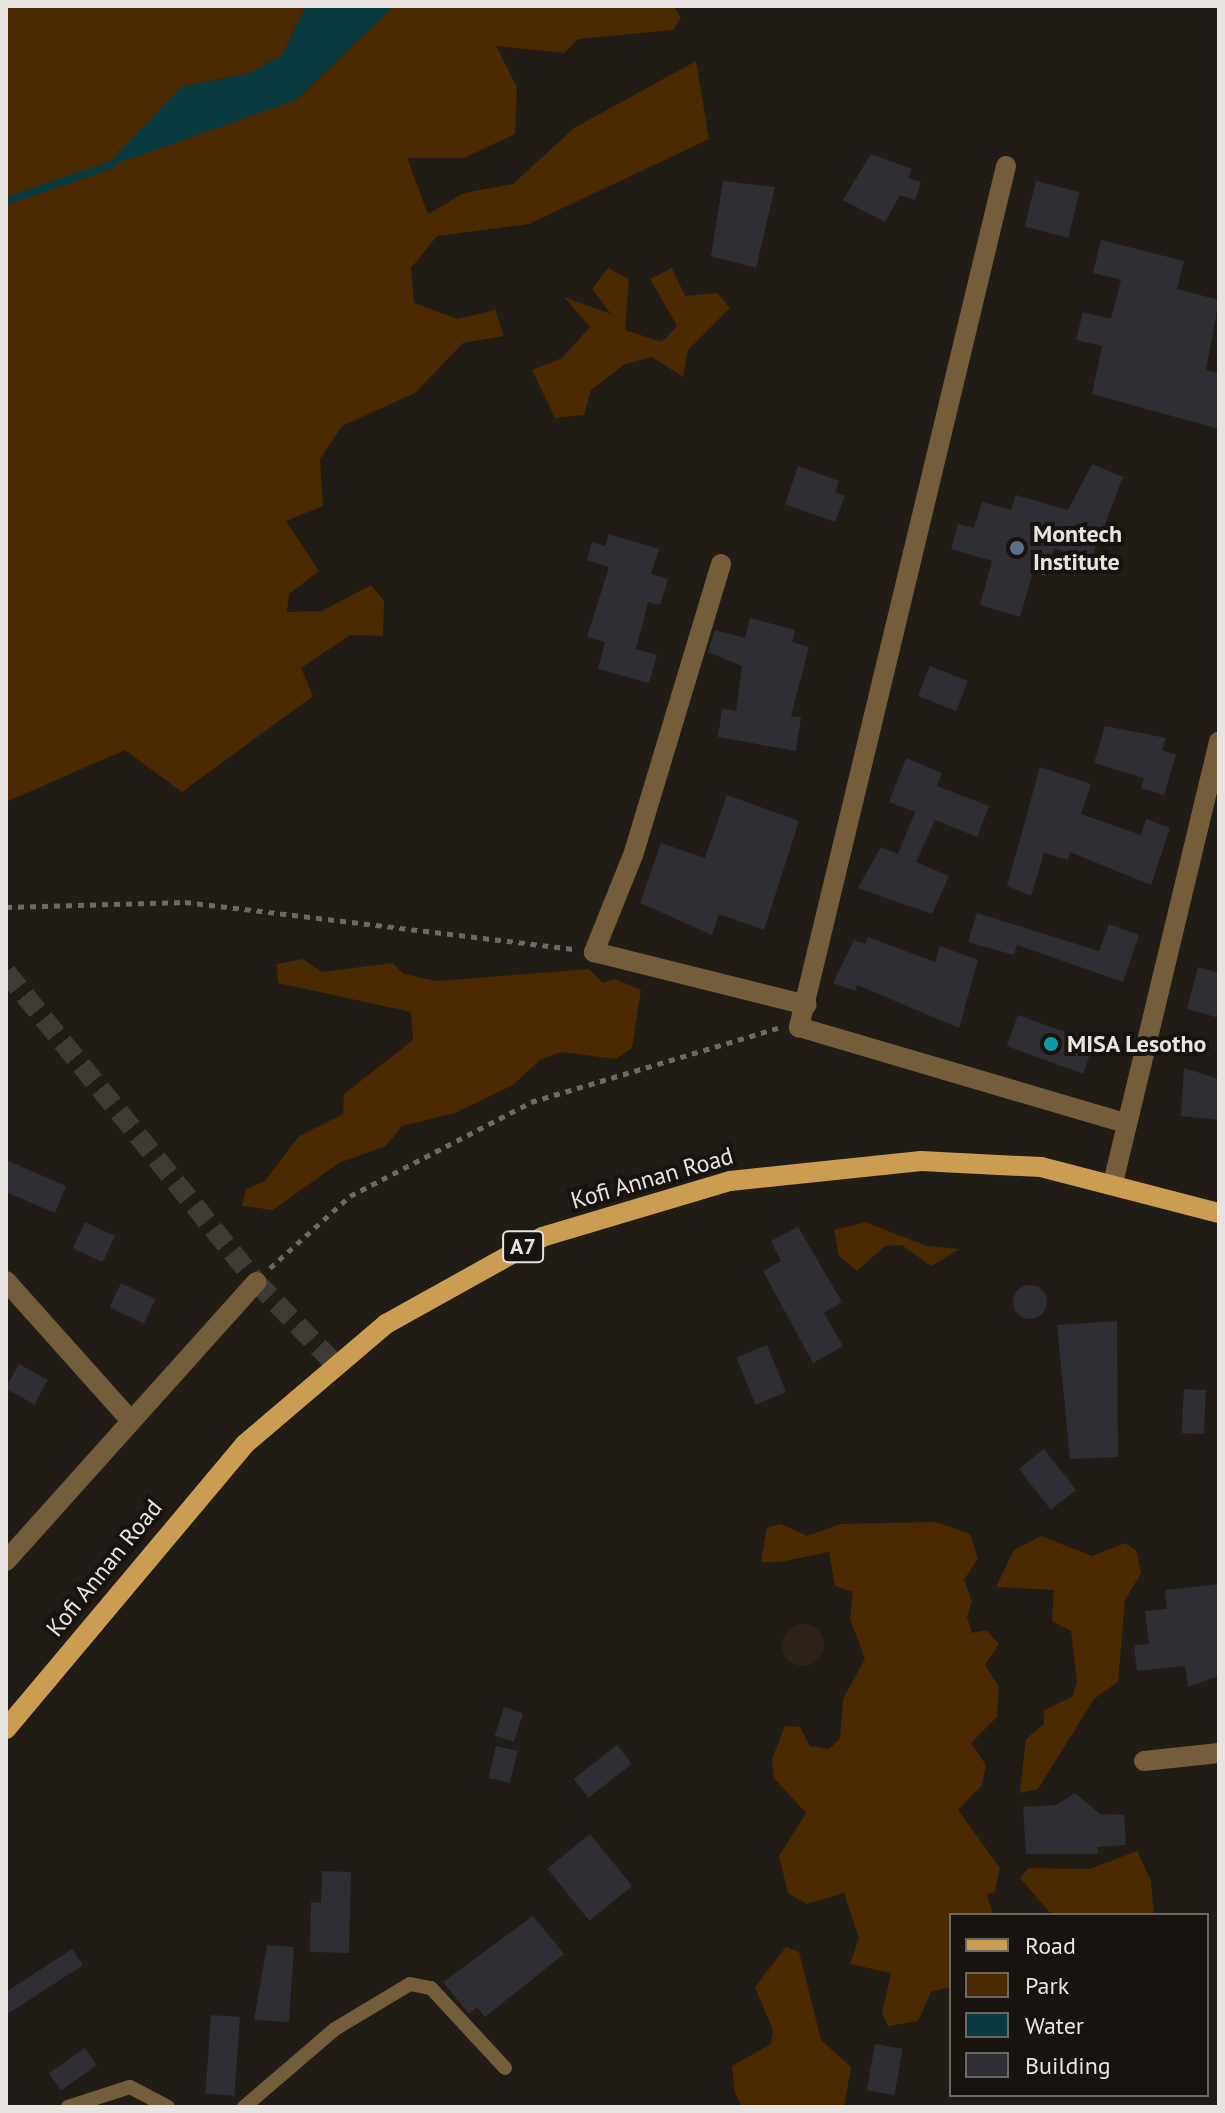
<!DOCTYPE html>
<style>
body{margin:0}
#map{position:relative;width:1225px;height:2113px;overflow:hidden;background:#221c17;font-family:"PT Sans",sans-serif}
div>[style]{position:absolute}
.built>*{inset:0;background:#2d231a}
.round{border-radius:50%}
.green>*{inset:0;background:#4b2901}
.water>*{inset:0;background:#093a40}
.stream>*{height:8px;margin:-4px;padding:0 4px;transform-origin:4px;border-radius:4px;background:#093a40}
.building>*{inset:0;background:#2f2e35;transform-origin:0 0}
.minor-tunnel>*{height:20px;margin-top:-10px;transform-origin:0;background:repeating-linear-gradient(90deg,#403a35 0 20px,transparent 0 30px)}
.path>*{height:5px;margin-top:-2.5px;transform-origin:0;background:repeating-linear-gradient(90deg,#6f6965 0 6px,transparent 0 12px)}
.service>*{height:14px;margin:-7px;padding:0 7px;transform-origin:7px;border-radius:7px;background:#735d3b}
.minor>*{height:20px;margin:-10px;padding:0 10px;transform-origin:10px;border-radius:10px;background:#735d3b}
.primary>*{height:20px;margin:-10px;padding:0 10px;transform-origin:10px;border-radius:10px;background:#ca9d53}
.dots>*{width:22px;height:22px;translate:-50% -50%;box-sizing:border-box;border:4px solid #18130e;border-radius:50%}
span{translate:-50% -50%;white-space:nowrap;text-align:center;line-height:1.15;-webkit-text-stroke:8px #18130e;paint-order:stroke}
.shield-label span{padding:2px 6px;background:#18130e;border:2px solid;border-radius:6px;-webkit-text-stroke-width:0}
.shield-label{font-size:22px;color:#e8e4e1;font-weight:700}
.poi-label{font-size:24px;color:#e8e4e1;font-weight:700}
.left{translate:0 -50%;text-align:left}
.street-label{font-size:24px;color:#e8e4e1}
.frame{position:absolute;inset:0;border:8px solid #e8e4e1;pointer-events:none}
.legend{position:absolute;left:949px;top:1913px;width:260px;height:184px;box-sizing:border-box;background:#18130e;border:2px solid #6b6762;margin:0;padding:10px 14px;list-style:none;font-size:24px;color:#e8e4e1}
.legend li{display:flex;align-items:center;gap:16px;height:40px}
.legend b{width:40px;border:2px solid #6b6762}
</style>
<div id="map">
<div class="built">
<i class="round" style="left:782px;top:1624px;width:42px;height:42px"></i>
</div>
<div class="green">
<i style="clip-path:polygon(6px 6px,306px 6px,282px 55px,250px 73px,181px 87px,217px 125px,296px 100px,394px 6px,674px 6px,681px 18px,673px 30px,578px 39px,564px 53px,496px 46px,517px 88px,515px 134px,464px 158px,407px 158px,428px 214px,464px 193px,513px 184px,574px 128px,696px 61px,709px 139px,529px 224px,437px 236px,411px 268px,414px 303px,458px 319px,495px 310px,504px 336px,463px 343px,415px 393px,342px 426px,320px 459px,323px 506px,286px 521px,319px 571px,289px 594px,287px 612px,322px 611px,371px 585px,384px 601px,383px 636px,350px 635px,301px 668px,313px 696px,182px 792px,125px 750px,6px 802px)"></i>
<i style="clip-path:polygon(608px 268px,629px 279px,625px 330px,662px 342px,677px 326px,650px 279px,672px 268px,685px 296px,717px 293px,730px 308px,688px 350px,683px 377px,652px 357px,625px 364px,591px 390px,584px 415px,555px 418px,532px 370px,562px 358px,590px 327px,564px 297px,611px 314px,592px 289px)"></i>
<i style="clip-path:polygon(303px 959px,322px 972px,392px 963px,404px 974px,437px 981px,589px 969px,603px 983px,615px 979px,641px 990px,632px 1048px,616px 1059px,561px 1052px,540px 1060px,513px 1085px,455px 1113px,402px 1126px,386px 1146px,339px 1163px,273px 1210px,242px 1206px,246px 1189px,265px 1181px,299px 1136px,343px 1114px,344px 1094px,413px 1040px,411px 1012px,278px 983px,277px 964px)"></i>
<i style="clip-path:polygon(865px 1222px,927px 1246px,960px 1249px,931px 1266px,902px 1245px,885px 1246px,857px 1271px,839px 1256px,834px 1230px)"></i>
<i style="clip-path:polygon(936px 1522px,970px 1534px,978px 1558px,964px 1580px,972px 1602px,967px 1617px,972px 1633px,986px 1630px,999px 1644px,985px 1665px,999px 1687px,997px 1717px,971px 1743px,986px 1765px,982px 1785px,958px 1810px,1000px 1868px,995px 1891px,987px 1895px,993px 1915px,951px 1915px,951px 1987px,931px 1992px,918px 2021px,888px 2026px,882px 2013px,891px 1973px,850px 1964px,859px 1938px,844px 1893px,807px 1904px,788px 1893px,779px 1856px,806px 1813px,774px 1778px,772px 1759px,785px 1726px,800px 1727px,810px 1746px,829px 1749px,840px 1739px,843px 1699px,865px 1659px,850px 1619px,853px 1592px,835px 1586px,829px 1552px,780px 1562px,762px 1562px,762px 1555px,767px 1528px,781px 1524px,807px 1536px,840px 1524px)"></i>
<i style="clip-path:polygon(1041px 1536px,1092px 1556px,1125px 1543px,1136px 1550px,1141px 1573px,1125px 1600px,1118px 1682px,1094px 1699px,1038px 1789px,1020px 1793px,1026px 1739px,1044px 1724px,1044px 1710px,1072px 1697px,1077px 1683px,1071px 1631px,1052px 1621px,1054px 1590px,996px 1587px,1014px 1550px)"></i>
<i style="clip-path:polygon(1137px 1851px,1151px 1881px,1154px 1915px,1052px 1915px,1020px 1878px,1029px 1868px,1090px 1869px)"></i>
<i style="clip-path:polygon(786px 1947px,799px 1952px,821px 2040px,851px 2067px,844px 2107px,742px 2107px,735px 2093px,732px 2066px,771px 2044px,773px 2030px,755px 1987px)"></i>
</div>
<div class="water">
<i style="clip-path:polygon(306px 6px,394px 6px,296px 100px,104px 168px,181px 87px,250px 73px,282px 55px)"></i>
</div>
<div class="stream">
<i style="left:6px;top:201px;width:111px;rotate:-18.9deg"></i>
</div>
<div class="building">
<i style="clip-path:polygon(871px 154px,912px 169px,908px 178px,921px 182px,915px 200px,900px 195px,885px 222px,843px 200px)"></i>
<i style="clip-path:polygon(723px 181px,775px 187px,756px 268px,711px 256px)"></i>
<i style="left:1036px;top:181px;width:45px;height:47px;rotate:14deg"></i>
<i style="clip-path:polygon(1101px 240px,1184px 261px,1177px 289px,1219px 300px,1206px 370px,1219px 373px,1219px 429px,1092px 394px,1102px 346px,1076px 340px,1083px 312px,1111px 319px,1121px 280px,1093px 273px)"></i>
<i style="clip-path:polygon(1092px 464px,1123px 477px,1090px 562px,1054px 548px,1046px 576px,1033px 572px,1020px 617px,980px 605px,992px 561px,951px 549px,958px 524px,974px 528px,982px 502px,1011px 510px,1016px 495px,1068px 510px)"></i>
<i style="clip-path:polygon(798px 466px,839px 481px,835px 492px,845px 496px,835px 522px,785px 504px)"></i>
<i style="clip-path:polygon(609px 534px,659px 549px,651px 574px,668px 579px,660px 605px,648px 602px,636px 649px,657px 655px,649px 683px,598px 669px,605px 642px,587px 637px,609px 567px,587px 560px,592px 542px,605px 546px)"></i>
<i style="clip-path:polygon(750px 618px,795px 630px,792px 642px,809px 647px,791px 716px,801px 717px,796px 751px,718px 737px,722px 709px,736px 711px,742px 666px,708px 652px,715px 630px,745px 638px)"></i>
<i style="left:930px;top:666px;width:41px;height:32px;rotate:22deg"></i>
<i style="clip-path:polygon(1105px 726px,1166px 738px,1162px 750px,1176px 755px,1164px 795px,1141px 788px,1144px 778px,1094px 763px)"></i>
<i style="clip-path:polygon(906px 758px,942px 773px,937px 786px,989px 806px,977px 837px,935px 820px,916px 862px,949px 876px,932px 914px,858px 888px,881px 847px,898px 854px,915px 812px,889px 802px)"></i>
<i style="clip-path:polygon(1040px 767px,1091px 784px,1081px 814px,1141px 835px,1146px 819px,1170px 828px,1151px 885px,1070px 852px,1068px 860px,1044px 853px,1031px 896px,1007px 886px)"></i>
<i style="clip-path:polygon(727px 795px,799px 821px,764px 930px,719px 914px,712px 935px,640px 903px,661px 843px,705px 858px)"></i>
<i style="clip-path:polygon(977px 913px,1099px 951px,1109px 924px,1139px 935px,1123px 982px,1017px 945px,1014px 955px,968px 942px)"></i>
<i style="clip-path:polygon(868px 937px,935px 962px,940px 946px,978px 960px,959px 1028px,857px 985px,855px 991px,833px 983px,854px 940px,865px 944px)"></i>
<i style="clip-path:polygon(1198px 967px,1219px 973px,1219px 1018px,1187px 1009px)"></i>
<i style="left:1018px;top:1015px;width:81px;height:33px;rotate:20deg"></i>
<i style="clip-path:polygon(1184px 1068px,1219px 1079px,1219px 1120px,1181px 1116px)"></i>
<i style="clip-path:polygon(6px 1160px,66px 1186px,55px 1213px,6px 1192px)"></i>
<i style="left:85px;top:1222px;width:33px;height:29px;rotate:25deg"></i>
<i style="clip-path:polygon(798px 1227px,842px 1302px,824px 1313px,843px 1346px,813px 1363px,763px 1271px,781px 1261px,771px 1241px)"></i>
<i style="left:121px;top:1283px;width:38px;height:27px;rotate:25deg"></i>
<i class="round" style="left:1013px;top:1285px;width:34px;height:34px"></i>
<i style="clip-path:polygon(1117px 1321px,1118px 1457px,1070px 1459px,1057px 1325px)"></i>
<i style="left:767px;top:1345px;width:51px;height:33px;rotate:68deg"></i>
<i style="left:19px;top:1364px;width:33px;height:28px;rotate:29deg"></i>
<i style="left:1184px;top:1389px;width:22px;height:44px;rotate:3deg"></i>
<i style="left:1044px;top:1449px;width:52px;height:32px;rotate:52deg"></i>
<i style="clip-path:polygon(1219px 1584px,1219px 1676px,1188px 1687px,1185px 1666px,1137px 1671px,1134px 1645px,1149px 1644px,1145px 1611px,1167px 1609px,1165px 1590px)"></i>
<i style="left:504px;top:1707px;width:20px;height:30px;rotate:18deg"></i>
<i style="left:617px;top:1745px;width:24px;height:55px;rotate:52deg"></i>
<i style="left:496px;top:1746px;width:22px;height:33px;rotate:13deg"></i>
<i style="clip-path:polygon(1075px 1793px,1100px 1814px,1124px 1815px,1126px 1845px,1097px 1847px,1098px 1854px,1026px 1854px,1023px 1807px,1056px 1805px)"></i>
<i style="left:590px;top:1834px;width:67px;height:55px;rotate:51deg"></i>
<i style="clip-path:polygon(322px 1871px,351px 1872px,349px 1953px,310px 1952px,311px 1902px,321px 1903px)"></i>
<i style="clip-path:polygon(533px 1916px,564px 1954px,485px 2017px,477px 2007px,469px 2014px,443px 1982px)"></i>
<i style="clip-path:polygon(267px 1945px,294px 1947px,289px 2022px,254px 2020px)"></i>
<i style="clip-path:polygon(72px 1949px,83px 1965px,6px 2015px,6px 1992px)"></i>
<i style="left:211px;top:2015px;width:29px;height:79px;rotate:4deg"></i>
<i style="left:875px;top:2044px;width:28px;height:47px;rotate:10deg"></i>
<i style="left:85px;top:2048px;width:21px;height:44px;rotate:55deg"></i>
</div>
<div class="minor-tunnel">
<i style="left:6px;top:972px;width:398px;rotate:51.1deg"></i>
<i style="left:256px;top:1282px;width:112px;rotate:46.1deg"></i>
</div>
<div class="path">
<i style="left:6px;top:907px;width:179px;rotate:-1.6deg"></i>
<i style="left:185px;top:902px;width:391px;rotate:6.9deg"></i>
<i style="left:270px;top:1268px;width:108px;rotate:-42deg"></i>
<i style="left:350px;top:1196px;width:204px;rotate:-27.4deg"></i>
<i style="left:531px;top:1102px;width:258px;rotate:-16.7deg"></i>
</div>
<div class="service">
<i style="left:68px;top:2107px;width:65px;rotate:-17.9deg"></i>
<i style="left:130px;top:2087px;width:43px;rotate:27.8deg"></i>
<i style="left:244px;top:2107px;width:120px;rotate:-40.6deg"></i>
<i style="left:335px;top:2029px;width:87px;rotate:-31deg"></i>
<i style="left:410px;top:1984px;width:21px;rotate:11deg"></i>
<i style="left:431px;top:1988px;width:109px;rotate:47.2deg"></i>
</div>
<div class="minor">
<i style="left:1006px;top:166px;width:886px;rotate:103.52deg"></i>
<i style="left:799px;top:1027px;width:340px;rotate:16.4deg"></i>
<i style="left:721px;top:564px;width:304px;rotate:106.8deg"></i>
<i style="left:633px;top:855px;width:105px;rotate:111.9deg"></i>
<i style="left:594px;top:952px;width:219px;rotate:14deg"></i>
<i style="left:1113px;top:1183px;width:454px;rotate:-76.5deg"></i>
<i style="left:6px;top:1281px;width:188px;rotate:48.2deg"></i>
<i style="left:6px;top:1561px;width:375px;rotate:-48.1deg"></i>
<i style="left:1144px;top:1761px;width:75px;rotate:-6.1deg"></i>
</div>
<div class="primary">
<i style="left:6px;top:1729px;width:372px;rotate:-50deg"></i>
<i style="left:245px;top:1444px;width:185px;rotate:-40.4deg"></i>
<i style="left:386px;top:1324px;width:179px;rotate:-29.1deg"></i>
<i style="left:542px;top:1237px;width:196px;rotate:-16.6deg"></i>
<i style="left:730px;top:1181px;width:192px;rotate:-6deg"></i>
<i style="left:921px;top:1161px;width:120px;rotate:2.9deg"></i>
<i style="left:1041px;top:1167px;width:184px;rotate:14.5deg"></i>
</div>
<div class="dots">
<i style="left:1017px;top:548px;background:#5c6f8a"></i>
<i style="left:1051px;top:1044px;background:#0f9aa8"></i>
</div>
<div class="shield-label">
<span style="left:523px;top:1247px">A7</span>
</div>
<div class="poi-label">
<span class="left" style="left:1033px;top:548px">Montech<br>Institute</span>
<span class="left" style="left:1067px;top:1044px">MISA Lesotho</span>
</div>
<div class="street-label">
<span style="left:652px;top:1178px;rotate:-16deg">Kofi Annan Road</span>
<span style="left:104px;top:1568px;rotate:-51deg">Kofi Annan Road</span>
</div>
<div class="frame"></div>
<ul class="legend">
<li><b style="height:10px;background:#ca9d53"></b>Road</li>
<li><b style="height:22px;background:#4b2901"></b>Park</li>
<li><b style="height:22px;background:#093a40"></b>Water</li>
<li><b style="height:22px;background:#2f2e35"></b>Building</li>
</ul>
</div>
